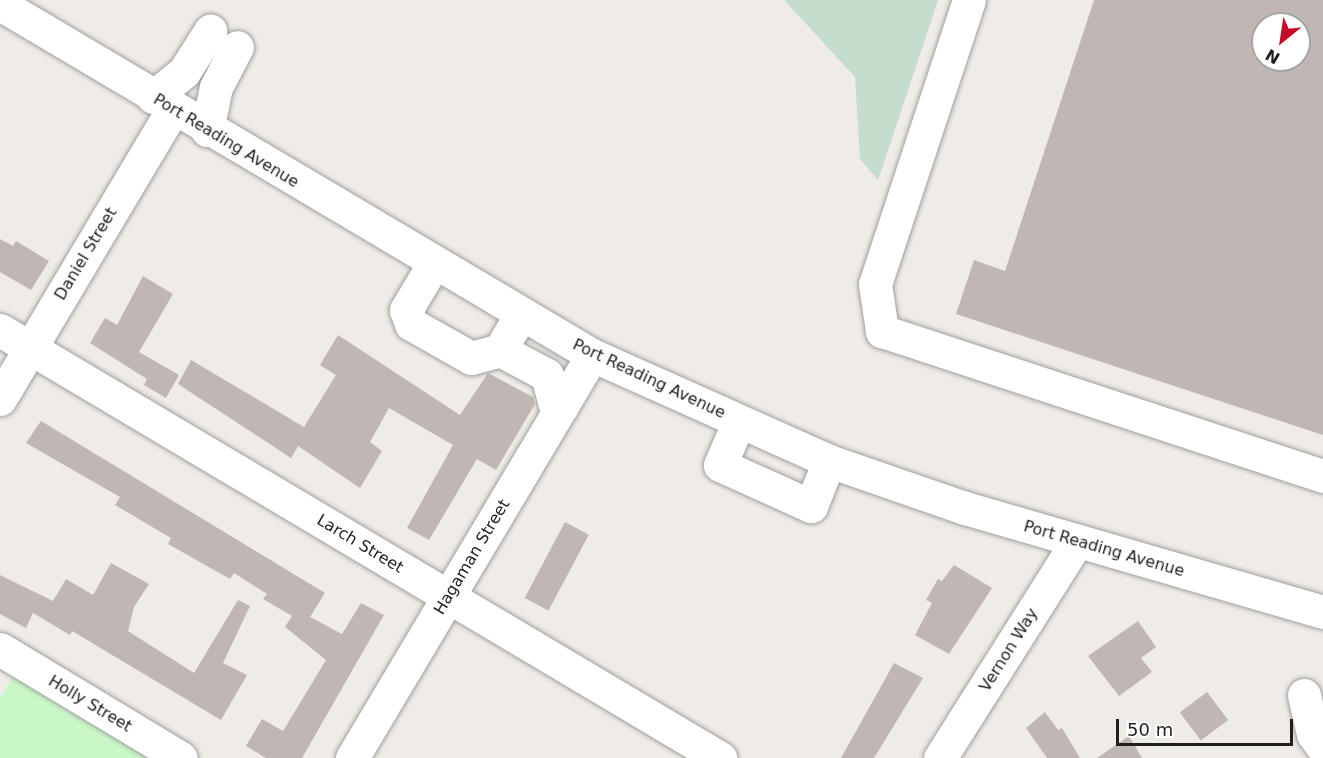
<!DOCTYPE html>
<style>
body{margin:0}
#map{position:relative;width:1323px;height:758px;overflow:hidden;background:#efebe6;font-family:"DejaVu Sans",sans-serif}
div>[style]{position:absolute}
.wetland>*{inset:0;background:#c4ddcd}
.park>*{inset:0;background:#caf7c6}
.building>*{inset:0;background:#c0b6b3;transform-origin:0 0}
.roads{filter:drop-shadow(0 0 2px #a0a0a0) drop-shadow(0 0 2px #a0a0a0)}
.minor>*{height:33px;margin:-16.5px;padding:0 16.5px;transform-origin:16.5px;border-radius:16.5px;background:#fff}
span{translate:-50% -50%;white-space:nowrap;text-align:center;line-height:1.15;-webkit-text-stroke:6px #fff;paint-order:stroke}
.street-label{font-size:16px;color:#1f1f1f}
.north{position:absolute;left:1251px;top:12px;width:60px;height:60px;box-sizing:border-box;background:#fff;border:2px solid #a5a5a5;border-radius:50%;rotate:210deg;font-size:16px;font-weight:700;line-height:24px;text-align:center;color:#1f1f1f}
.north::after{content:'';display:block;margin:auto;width:21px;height:27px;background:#c40b29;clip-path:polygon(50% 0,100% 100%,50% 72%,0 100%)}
.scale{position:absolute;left:1116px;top:719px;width:177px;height:27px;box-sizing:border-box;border:3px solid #1f1f1f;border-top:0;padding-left:8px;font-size:18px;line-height:21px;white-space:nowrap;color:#1f1f1f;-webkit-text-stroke:4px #fff;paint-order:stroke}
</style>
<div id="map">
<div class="wetland">
<i style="clip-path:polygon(784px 0,938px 0,878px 180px,860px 159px,855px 77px)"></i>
</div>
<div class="park">
<i style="clip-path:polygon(14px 675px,150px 758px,0 758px,0 698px)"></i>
</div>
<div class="building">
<i style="clip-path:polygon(evenodd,1094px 0,1323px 0,1323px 435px,956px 314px,974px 260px,1005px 271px,1094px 0,1263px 24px,1299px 24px,1299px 60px,1263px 60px,1263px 24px)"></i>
<i style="clip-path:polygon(0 239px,13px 246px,16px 241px,49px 261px,31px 290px,0 272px)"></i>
<i style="clip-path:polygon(143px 276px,173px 294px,139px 352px,179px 375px,166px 398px,144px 385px,147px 379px,90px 343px,105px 318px,117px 325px)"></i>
<i style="clip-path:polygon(338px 335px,460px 415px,488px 373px,533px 397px,535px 404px,496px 470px,477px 459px,429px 540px,407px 528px,453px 445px,389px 408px,370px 442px,382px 451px,360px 488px,298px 446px,291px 458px,178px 384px,191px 360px,304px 427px,336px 375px,320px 365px)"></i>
<i style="clip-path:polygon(41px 421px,325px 593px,310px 617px,342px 634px,361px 603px,384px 615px,302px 758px,266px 758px,246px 746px,262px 719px,283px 731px,326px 660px,285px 627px,292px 616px,263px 599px,267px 594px,234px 573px,230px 579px,168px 544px,171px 538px,115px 505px,120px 497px,26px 443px)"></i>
<i style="left:565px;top:522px;width:27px;height:86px;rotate:28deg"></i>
<i style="clip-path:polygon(111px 563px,149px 584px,134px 607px,128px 631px,194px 673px,238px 600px,250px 606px,223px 663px,247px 675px,221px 720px,72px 631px,70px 635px,33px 613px,26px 628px,0 614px,0 575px,53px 601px,66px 579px,93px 595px)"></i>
<i style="clip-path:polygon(954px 565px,992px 588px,949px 654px,915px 635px,932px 603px,926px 600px,938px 579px,942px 581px)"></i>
<i style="clip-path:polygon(1138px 621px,1156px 647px,1141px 658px,1152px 672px,1119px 696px,1088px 656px)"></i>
<i style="clip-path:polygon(894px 663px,923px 678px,874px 758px,841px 758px)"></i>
<i style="left:1207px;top:692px;width:35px;height:34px;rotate:53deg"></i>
<i style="clip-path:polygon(1045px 712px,1058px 730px,1062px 728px,1080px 758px,1047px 758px,1026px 728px)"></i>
<i style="clip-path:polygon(1129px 736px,1142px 758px,1097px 758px)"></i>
</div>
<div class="roads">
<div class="minor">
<i style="left:969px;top:0;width:299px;rotate:108.3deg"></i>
<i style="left:875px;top:284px;width:48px;rotate:81.5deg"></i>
<i style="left:882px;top:331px;width:464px;rotate:18.2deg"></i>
<i style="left:0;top:4px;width:688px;rotate:30.66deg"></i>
<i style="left:592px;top:355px;width:260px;rotate:24.1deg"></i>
<i style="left:829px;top:461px;width:144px;rotate:19.1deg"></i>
<i style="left:965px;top:508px;width:373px;rotate:16.2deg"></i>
<i style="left:153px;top:97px;width:40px;rotate:-39deg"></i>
<i style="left:184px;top:72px;width:49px;rotate:-57.6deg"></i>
<i style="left:207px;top:130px;width:44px;rotate:-78.2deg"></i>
<i style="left:216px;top:87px;width:45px;rotate:-62.3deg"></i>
<i style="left:434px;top:263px;width:55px;rotate:120.8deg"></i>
<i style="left:406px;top:310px;width:15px;rotate:70deg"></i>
<i style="left:411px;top:324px;width:69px;rotate:29.5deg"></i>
<i style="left:471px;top:358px;width:30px;rotate:-15deg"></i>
<i style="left:500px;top:350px;width:42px;rotate:-59.7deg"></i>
<i style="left:0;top:330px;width:838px;rotate:30.73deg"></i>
<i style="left:500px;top:350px;width:53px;rotate:28deg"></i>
<i style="left:547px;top:375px;width:28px;rotate:75deg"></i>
<i style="left:554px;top:402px;width:9px;rotate:32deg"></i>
<i style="left:0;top:399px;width:338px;rotate:-59.2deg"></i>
<i style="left:739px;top:421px;width:48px;rotate:113.4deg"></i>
<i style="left:720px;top:465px;width:100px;rotate:24.3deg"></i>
<i style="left:811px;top:506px;width:48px;rotate:-68.2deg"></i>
<i style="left:0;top:649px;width:211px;rotate:31.1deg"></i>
<i style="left:1304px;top:695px;width:40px;rotate:77deg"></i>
<i style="left:1313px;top:734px;width:17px;rotate:54deg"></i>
<i style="left:352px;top:758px;width:469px;rotate:-59.2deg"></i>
<i style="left:940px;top:758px;width:257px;rotate:-57.7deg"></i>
</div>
</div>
<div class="street-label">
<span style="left:226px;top:141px;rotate:31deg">Port Reading Avenue</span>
<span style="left:86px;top:254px;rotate:-59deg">Daniel Street</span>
<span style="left:649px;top:379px;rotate:25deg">Port Reading Avenue</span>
<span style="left:360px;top:544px;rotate:31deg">Larch Street</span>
<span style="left:1104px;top:549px;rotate:16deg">Port Reading Avenue</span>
<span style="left:472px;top:557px;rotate:-59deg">Hagaman Street</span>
<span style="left:1009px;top:650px;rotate:-58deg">Vernon Way</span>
<span style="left:90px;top:704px;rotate:31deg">Holly Street</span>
</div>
<div class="north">N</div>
<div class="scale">50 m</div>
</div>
